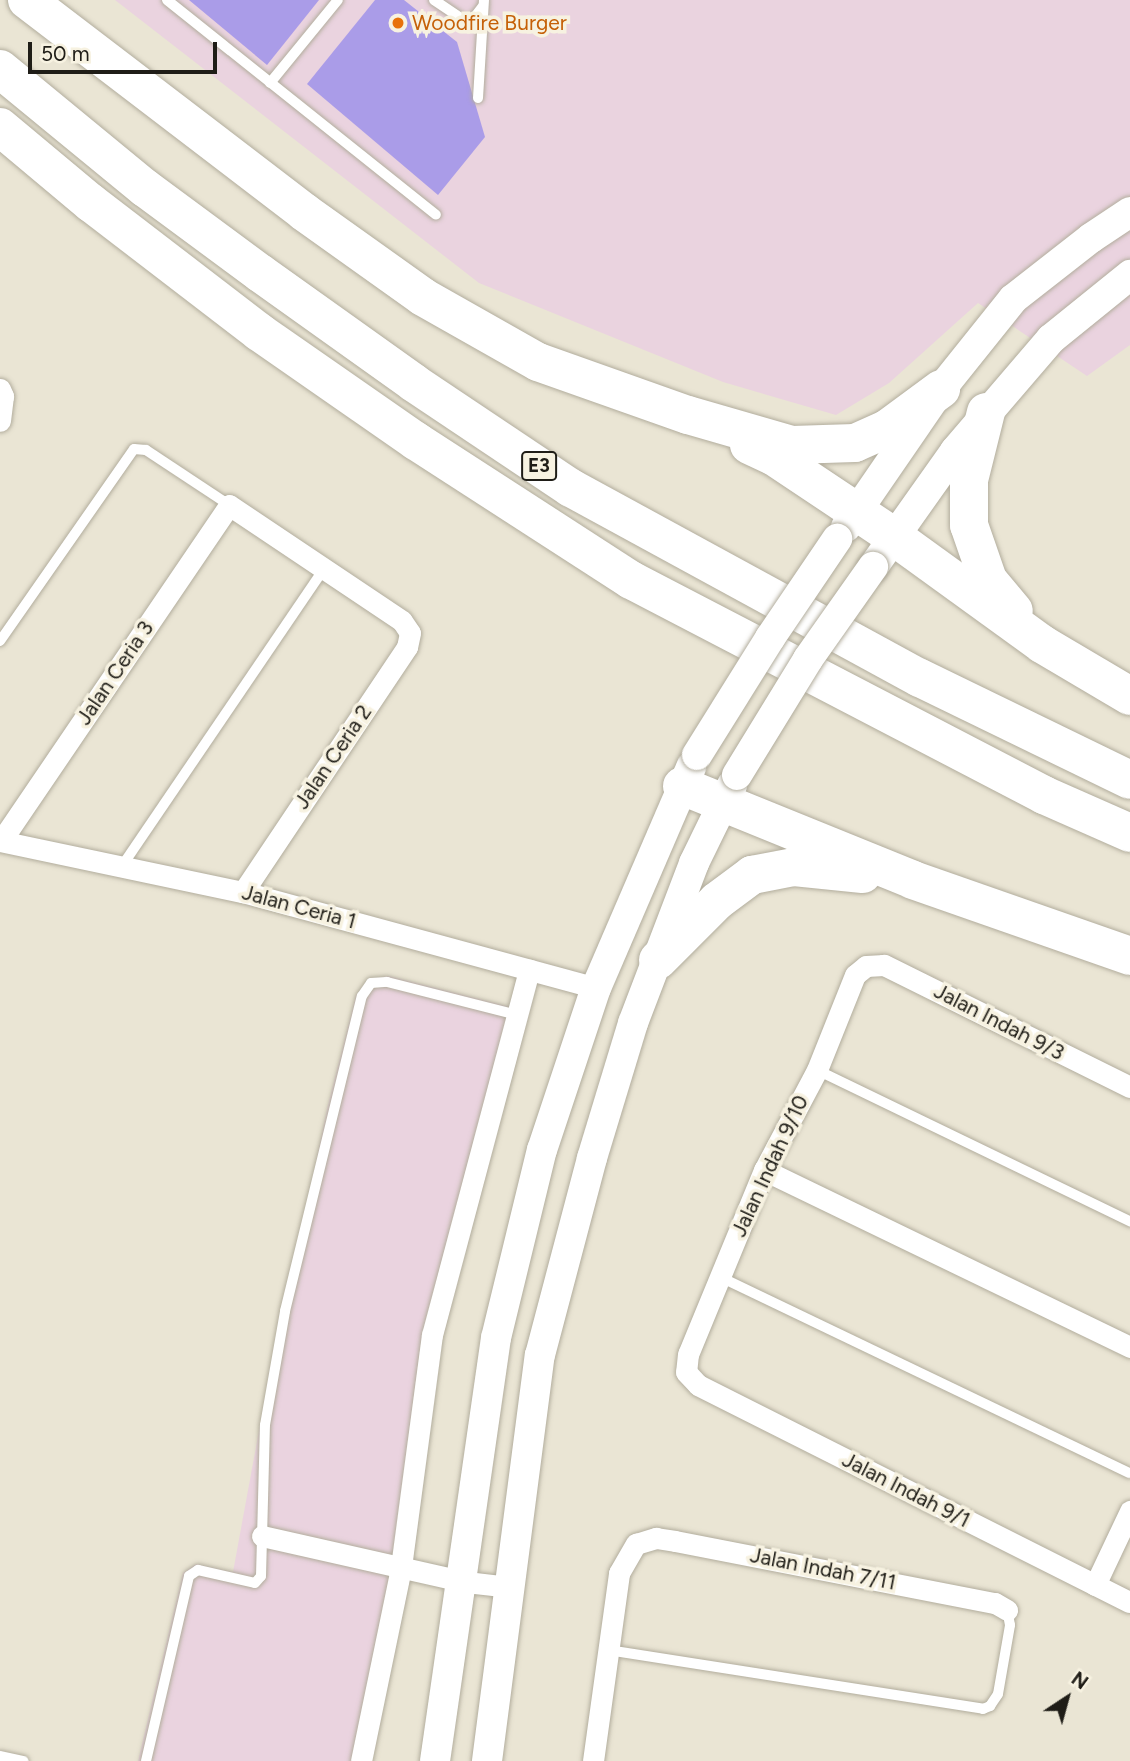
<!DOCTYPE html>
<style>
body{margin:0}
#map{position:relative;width:1130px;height:1761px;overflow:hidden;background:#eae5d4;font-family:Figtree,sans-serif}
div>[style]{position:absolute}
.commercial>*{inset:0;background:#ead3df}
.building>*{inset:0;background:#aa9ce8}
.roads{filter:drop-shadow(0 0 2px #b2ad9d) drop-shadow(0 0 2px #b2ad9d)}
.lane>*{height:10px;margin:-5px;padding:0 5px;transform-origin:5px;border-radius:5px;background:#fff}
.street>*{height:21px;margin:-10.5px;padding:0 10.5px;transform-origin:10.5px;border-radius:10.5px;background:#fff}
.secondary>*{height:30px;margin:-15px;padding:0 15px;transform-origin:15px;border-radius:15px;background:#fff}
.highway>*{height:38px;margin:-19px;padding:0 19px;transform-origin:19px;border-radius:19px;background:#fff}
.bridges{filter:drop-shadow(0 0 2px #b2ad9d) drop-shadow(0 0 2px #b2ad9d)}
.secondary-bridge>*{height:30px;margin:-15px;padding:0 15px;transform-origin:15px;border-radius:15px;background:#fff}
.dots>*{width:19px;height:19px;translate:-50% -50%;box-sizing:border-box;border:4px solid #f7f2e1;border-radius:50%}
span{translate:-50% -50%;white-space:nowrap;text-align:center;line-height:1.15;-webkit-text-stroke:7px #f7f2e1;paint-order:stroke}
.shield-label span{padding:2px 5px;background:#f7f2e1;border:2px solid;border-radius:5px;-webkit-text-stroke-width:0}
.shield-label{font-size:19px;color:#1f1d17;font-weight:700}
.food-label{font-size:21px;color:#c56008}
.left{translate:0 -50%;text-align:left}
.street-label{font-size:21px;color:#1f1d17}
.north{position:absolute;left:1032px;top:1663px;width:70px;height:70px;-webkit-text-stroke:5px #f7f2e1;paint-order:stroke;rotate:36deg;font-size:19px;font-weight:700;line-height:28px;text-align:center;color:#1f1d17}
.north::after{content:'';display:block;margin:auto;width:24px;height:32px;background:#1f1d17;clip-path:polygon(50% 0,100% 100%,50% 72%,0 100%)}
.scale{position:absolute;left:28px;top:42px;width:189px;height:32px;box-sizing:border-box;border:4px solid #1f1d17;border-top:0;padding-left:9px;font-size:21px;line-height:24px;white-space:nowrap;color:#1f1d17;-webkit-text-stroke:5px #f7f2e1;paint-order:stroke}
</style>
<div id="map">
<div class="commercial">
<i style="clip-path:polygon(115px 0,1130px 0,1130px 345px,1087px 376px,978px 303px,889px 383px,836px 415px,723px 382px,479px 283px)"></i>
<i style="clip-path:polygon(389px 976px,527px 1011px,441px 1336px,371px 1761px,138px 1761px,183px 1573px,196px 1564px,233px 1572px,260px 1425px,328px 1105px,356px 995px,368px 979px)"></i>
</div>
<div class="building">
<i style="clip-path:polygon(189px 0,319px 0,267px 65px)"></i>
<i style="clip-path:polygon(375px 0,404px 0,457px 42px,485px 137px,438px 195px,307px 84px)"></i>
</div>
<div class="roads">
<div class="lane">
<i style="left:167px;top:0;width:344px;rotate:38.6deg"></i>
<i style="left:434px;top:0;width:37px;rotate:34deg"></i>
<i style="left:465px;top:21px;width:8px;rotate:-14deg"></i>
<i style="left:473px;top:19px;width:16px;rotate:-52deg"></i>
<i style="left:270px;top:83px;width:107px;rotate:-50.7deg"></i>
<i style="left:478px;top:98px;width:98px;rotate:-86.5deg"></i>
<i style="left:0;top:641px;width:234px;rotate:-55.1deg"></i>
<i style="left:134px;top:449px;width:12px;rotate:5deg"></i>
<i style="left:146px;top:450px;width:100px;rotate:33.5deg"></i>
<i style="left:122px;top:866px;width:361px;rotate:-55.8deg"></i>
<i style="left:817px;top:1070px;width:348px;rotate:25.8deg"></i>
<i style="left:720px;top:1277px;width:454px;rotate:25.6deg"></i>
<i style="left:608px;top:1650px;width:380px;rotate:8.9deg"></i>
<i style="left:983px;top:1709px;width:8px;rotate:-23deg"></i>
<i style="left:990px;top:1706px;width:14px;rotate:-56deg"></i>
<i style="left:998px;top:1694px;width:70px;rotate:-80.1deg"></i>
<i style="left:1010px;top:1625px;width:15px;rotate:-101deg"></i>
<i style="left:0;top:1756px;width:24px;rotate:12deg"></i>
<i style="left:146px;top:1761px;width:190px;rotate:-76.9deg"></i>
<i style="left:189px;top:1576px;width:11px;rotate:-34deg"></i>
<i style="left:198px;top:1570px;width:58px;rotate:12.8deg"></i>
<i style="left:255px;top:1583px;width:9px;rotate:-49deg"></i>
<i style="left:261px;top:1576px;width:151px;rotate:-88.5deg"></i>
<i style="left:265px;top:1425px;width:116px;rotate:-80deg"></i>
<i style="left:285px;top:1311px;width:324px;rotate:-76.3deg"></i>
<i style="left:362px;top:996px;width:16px;rotate:-55deg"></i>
<i style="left:371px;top:983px;width:16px;rotate:-4deg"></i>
<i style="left:387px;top:982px;width:134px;rotate:14.2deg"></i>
</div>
<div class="street">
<i style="left:0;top:389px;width:8px;rotate:67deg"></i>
<i style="left:3px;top:396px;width:25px;rotate:97deg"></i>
<i style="left:0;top:841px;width:248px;rotate:11.9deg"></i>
<i style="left:243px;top:892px;width:366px;rotate:15.2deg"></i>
<i style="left:1px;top:841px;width:406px;rotate:-55.8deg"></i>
<i style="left:229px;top:505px;width:208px;rotate:33.8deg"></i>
<i style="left:402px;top:621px;width:14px;rotate:56deg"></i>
<i style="left:410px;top:633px;width:14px;rotate:102deg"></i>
<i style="left:407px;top:647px;width:295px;rotate:123.8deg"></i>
<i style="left:1130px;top:1087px;width:275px;rotate:-153.6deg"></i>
<i style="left:884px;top:965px;width:18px;rotate:177deg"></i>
<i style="left:866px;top:966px;width:14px;rotate:141deg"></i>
<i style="left:855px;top:975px;width:102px;rotate:111.8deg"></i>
<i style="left:817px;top:1070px;width:113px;rotate:117.9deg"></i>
<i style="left:764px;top:1170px;width:199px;rotate:112.4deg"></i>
<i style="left:688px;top:1354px;width:18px;rotate:96deg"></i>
<i style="left:686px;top:1372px;width:18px;rotate:47deg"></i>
<i style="left:698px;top:1385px;width:483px;rotate:26.7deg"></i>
<i style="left:764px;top:1170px;width:407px;rotate:25.8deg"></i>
<i style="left:262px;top:1536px;width:209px;rotate:12.7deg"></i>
<i style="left:466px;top:1582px;width:43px;rotate:6.6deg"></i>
<i style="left:1095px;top:1585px;width:82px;rotate:-64.7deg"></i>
<i style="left:361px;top:1761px;width:198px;rotate:-78.3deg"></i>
<i style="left:401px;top:1567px;width:234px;rotate:-82.4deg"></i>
<i style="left:432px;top:1335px;width:378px;rotate:-75.1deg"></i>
<i style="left:593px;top:1761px;width:190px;rotate:-82.1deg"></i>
<i style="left:619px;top:1573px;width:34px;rotate:-60deg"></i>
<i style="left:636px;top:1544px;width:21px;rotate:-17deg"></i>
<i style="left:656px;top:1538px;width:19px;rotate:9deg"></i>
<i style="left:675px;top:1541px;width:326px;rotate:11deg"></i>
<i style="left:995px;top:1603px;width:14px;rotate:30deg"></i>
</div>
<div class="secondary">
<i style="left:846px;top:527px;width:168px;rotate:-55.5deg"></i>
<i style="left:941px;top:389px;width:115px;rotate:-51.3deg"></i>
<i style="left:1013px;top:299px;width:99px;rotate:-38deg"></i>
<i style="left:1091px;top:238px;width:47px;rotate:-33.7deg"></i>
<i style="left:873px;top:567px;width:142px;rotate:-54.7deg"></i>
<i style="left:955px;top:451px;width:148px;rotate:-49.4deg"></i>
<i style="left:1051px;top:339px;width:102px;rotate:-39deg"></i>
<i style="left:435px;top:1761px;width:427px;rotate:-81.8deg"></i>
<i style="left:496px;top:1338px;width:194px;rotate:-76.3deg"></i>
<i style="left:542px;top:1150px;width:171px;rotate:-71.6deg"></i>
<i style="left:596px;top:988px;width:241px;rotate:-66.7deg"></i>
<i style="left:487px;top:1761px;width:409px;rotate:-82.6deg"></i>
<i style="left:540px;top:1355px;width:204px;rotate:-75.2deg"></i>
<i style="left:592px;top:1158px;width:141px;rotate:-73.1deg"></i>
<i style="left:633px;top:1023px;width:171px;rotate:-69.1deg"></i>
<i style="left:694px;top:863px;width:87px;rotate:-64deg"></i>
</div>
<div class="highway">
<i style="left:27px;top:0;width:349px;rotate:37.4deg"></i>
<i style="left:304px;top:212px;width:146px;rotate:35.5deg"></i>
<i style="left:423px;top:297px;width:132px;rotate:29.5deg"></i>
<i style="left:538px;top:362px;width:159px;rotate:19.5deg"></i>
<i style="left:688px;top:415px;width:108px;rotate:16.1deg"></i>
<i style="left:792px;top:445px;width:63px;rotate:-1.8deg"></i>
<i style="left:855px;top:443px;width:36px;rotate:-24deg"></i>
<i style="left:888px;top:428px;width:66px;rotate:-36.3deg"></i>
<i style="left:0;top:69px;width:188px;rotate:39.4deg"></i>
<i style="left:145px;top:188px;width:143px;rotate:36.5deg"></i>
<i style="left:260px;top:273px;width:189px;rotate:35.5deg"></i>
<i style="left:414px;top:383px;width:189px;rotate:33.8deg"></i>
<i style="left:571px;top:488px;width:397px;rotate:28.6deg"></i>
<i style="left:920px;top:678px;width:233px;rotate:25.9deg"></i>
<i style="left:0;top:127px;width:119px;rotate:39.9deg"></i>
<i style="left:91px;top:203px;width:212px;rotate:37.5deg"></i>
<i style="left:259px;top:332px;width:191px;rotate:34.8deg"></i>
<i style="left:416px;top:441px;width:256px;rotate:32.9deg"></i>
<i style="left:631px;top:580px;width:466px;rotate:27.5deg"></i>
<i style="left:1044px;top:795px;width:94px;rotate:23.8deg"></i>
<i style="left:986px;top:412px;width:70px;rotate:104deg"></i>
<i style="left:969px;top:480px;width:45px;rotate:90deg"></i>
<i style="left:969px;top:525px;width:58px;rotate:70.9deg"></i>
<i style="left:988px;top:580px;width:40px;rotate:50deg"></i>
<i style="left:749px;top:445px;width:26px;rotate:25deg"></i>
<i style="left:773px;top:456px;width:144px;rotate:33.7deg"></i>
<i style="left:893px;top:536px;width:184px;rotate:35.9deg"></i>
<i style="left:1042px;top:644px;width:102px;rotate:30.6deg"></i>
<i style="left:682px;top:786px;width:249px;rotate:22.1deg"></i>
<i style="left:913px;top:880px;width:230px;rotate:19.3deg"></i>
<i style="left:658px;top:960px;width:83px;rotate:-45deg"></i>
<i style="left:717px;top:901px;width:44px;rotate:-36.6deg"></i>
<i style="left:752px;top:875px;width:43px;rotate:-10.8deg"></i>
<i style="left:794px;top:867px;width:69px;rotate:5.8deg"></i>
</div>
</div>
<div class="bridges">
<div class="secondary-bridge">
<i style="left:697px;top:755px;width:138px;rotate:-58deg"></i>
<i style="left:770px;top:638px;width:120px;rotate:-55.9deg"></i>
<i style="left:737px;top:775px;width:136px;rotate:-58.5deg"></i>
<i style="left:808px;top:659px;width:113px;rotate:-54.8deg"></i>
</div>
</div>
<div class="dots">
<i style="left:398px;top:23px;background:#e8710a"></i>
</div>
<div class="shield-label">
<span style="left:539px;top:466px">E3</span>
</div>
<div class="food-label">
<span class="left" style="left:412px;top:23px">Woodfire Burger</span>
</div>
<div class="street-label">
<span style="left:115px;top:673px;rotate:-56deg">Jalan Ceria 3</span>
<span style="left:333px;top:757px;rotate:-56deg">Jalan Ceria 2</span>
<span style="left:299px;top:907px;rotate:15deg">Jalan Ceria 1</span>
<span style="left:999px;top:1022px;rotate:27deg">Jalan Indah 9/3</span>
<span style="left:770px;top:1166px;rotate:-65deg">Jalan Indah 9/10</span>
<span style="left:906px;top:1490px;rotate:27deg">Jalan Indah 9/1</span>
<span style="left:823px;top:1569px;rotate:11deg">Jalan Indah 7/11</span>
</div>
<div class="north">N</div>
<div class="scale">50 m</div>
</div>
